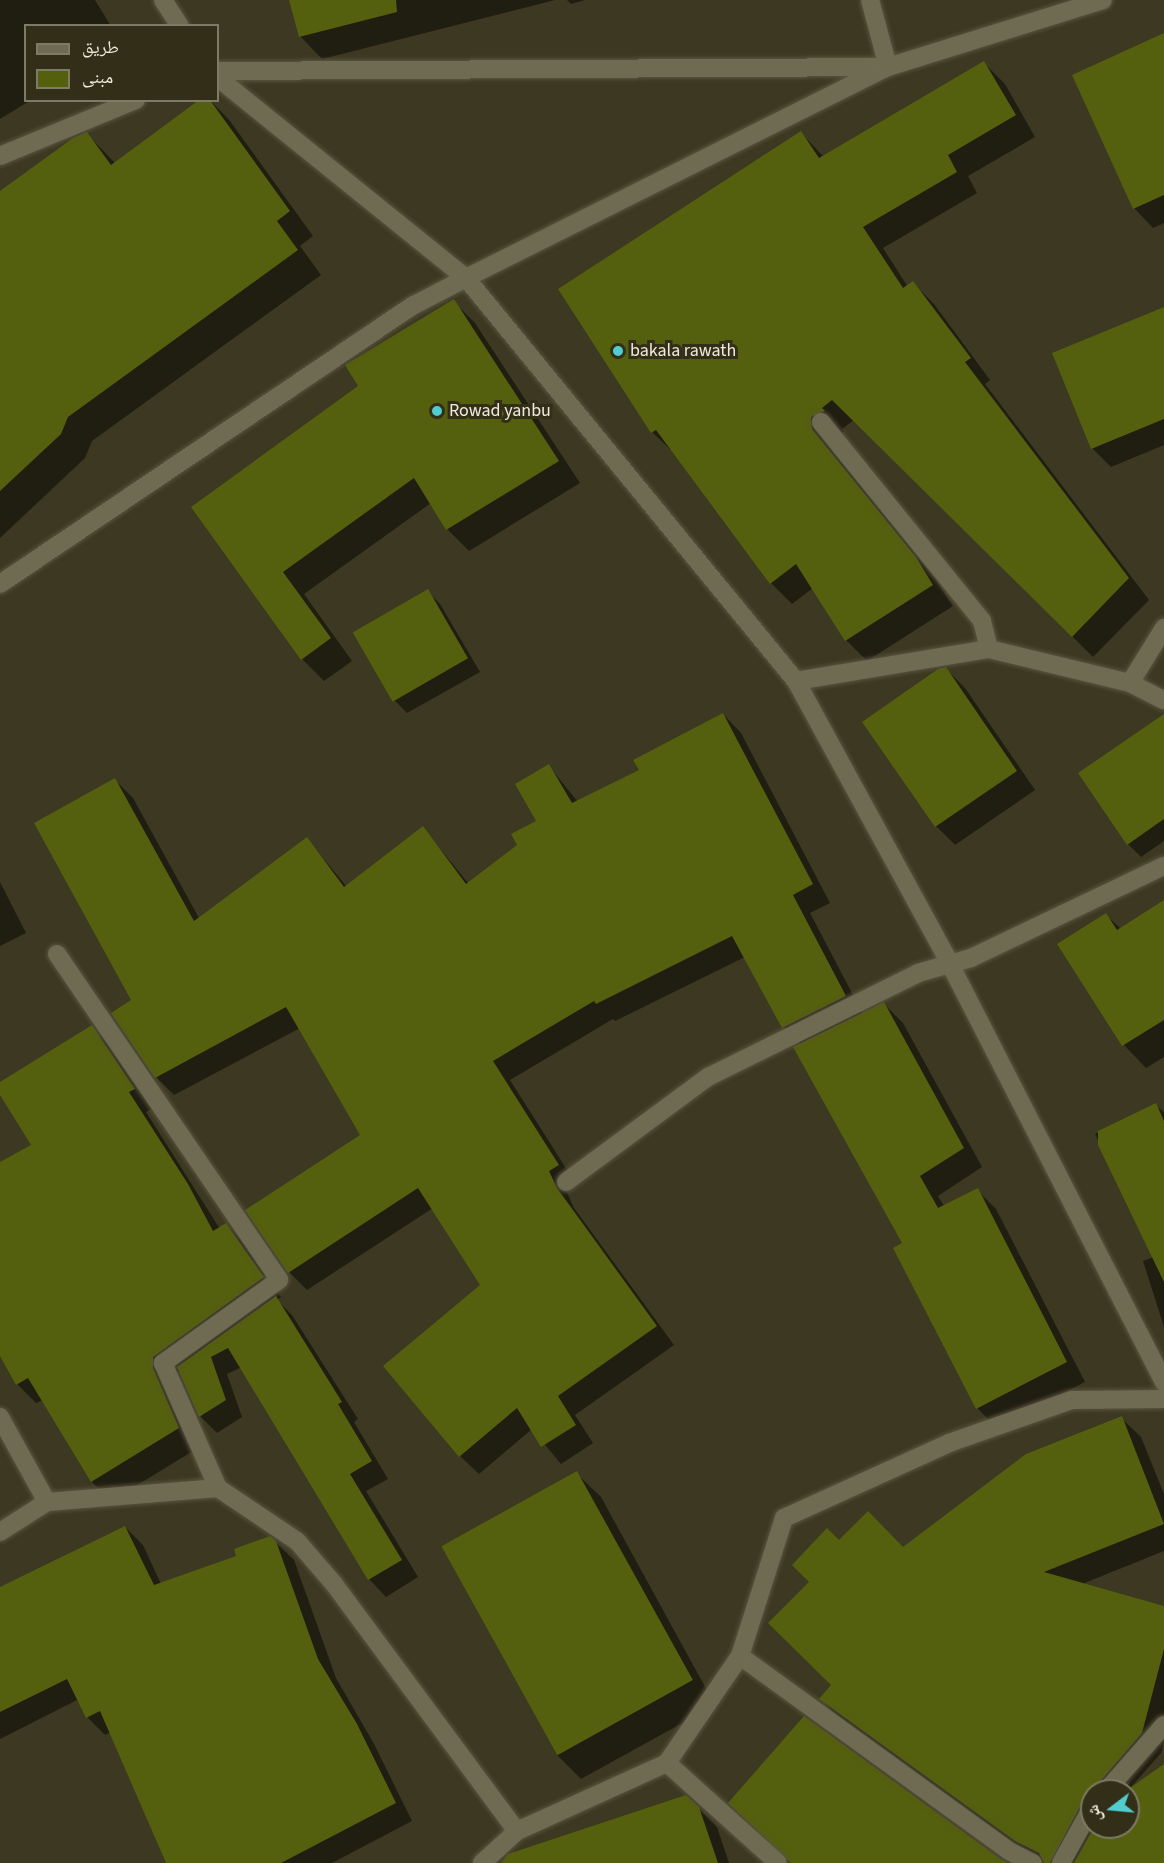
<!DOCTYPE html>
<meta charset="utf-8">
<style>
body{margin:0}
#map{position:relative;width:1164px;height:1863px;overflow:hidden;background:#3d3821;font-family:"Source Sans 3","Noto Naskh Arabic",sans-serif}
div>[style]{position:absolute}
.shadow>*{inset:0;background:#0007}
.building>*{inset:0;background:#54600d;transform-origin:0 0}
.roads{filter:drop-shadow(0 0 2px #595440) drop-shadow(0 0 2px #595440)}
.street>*{height:18px;margin:-9px;padding:0 9px;transform-origin:9px;border-radius:9px;background:#6f6b52}
.dots>*{width:16px;height:16px;translate:-50% -50%;box-sizing:border-box;border:3px solid #322e17;border-radius:50%}
span{translate:-50% -50%;white-space:nowrap;text-align:center;line-height:1.15;-webkit-text-stroke:6px #322e17;paint-order:stroke}
.poi-label{font-size:18px;color:#eeebdd}
.left{translate:0 -50%;text-align:left}
.legend{position:absolute;left:24px;top:24px;width:195px;height:78px;box-sizing:border-box;background:#322e17;border:2px solid #7d7a66;margin:0;padding:8px 10px;list-style:none;font-size:18px;color:#eeebdd}
.legend li{display:flex;align-items:center;gap:12px;height:30px}
.legend b{width:30px;border:2px solid #7d7a66}
.north{position:absolute;left:1080px;top:1779px;width:60px;height:60px;box-sizing:border-box;background:#322e17;border:2px solid #7d7a66;border-radius:50%;rotate:254deg;font-size:16px;font-weight:700;line-height:24px;text-align:center;color:#eeebdd}
.north::after{content:'';display:block;margin:auto;width:21px;height:27px;background:#52cdcf;clip-path:polygon(50% 0,100% 100%,50% 72%,0 100%)}
</style>
<div id="map">
<div class="shadow">
<i style="clip-path:polygon(0 0,95px 0,111px 26px,26px 26px,26px 100px,31px 100px,0 119px)"></i>
<i style="clip-path:polygon(291px 0,555px 0,322px 59px,300px 36px)"></i>
<i style="clip-path:polygon(567px 0,585px 0,571px 4px)"></i>
<i style="clip-path:polygon(1164px 35px,1164px 223px,1153px 228px,1134px 208px)"></i>
<i style="clip-path:polygon(984px 63px,1005px 84px,1035px 137px,968px 176px,977px 193px,883px 248px,908px 287px,913px 283px,934px 304px,990px 380px,985px 384px,1149px 600px,1093px 657px,854px 420px,842px 429px,844px 432px,831px 438px,832px 451px,936px 580px,953px 606px,867px 661px,846px 640px,813px 588px,792px 604px,771px 583px,673px 452px,652px 432px,801px 133px,824px 157px)"></i>
<i style="clip-path:polygon(210px 100px,230px 121px,313px 236px,300px 246px,321px 275px,92px 441px,85px 458px,0 538px,0 193px,87px 134px,115px 163px)"></i>
<i style="clip-path:polygon(453px 301px,475px 323px,580px 483px,469px 551px,447px 529px,431px 503px,304px 594px,352px 661px,324px 681px,302px 659px,193px 507px,360px 386px)"></i>
<i style="clip-path:polygon(1164px 309px,1164px 445px,1111px 467px,1092px 448px)"></i>
<i style="clip-path:polygon(427px 591px,440px 604px,480px 672px,407px 713px,394px 700px)"></i>
<i style="clip-path:polygon(946px 669px,965px 688px,1035px 790px,955px 845px,936px 826px)"></i>
<i style="clip-path:polygon(723px 714px,741px 733px,830px 903px,810px 913px,863px 1014px,884px 1004px,903px 1023px,982px 1167px,938px 1196px,944px 1206px,977px 1190px,996px 1209px,1085px 1382px,996px 1427px,977px 1408px,904px 1244px,802px 1045px,784px 1027px,745px 957px,615px 1021px,613px 1019px,510px 1080px,576px 1184px,566px 1190px,574px 1208px,674px 1345px,575px 1415px,593px 1443px,561px 1464px,532px 1429px,479px 1474px,460px 1456px,482px 1285px,433px 1208px,307px 1290px,289px 1272px,247px 1211px,362px 1135px,300px 1028px,174px 1095px,156px 1077px,133px 1000px,115px 780px,133px 798px,199px 918px,307px 839px,347px 887px,423px 828px,469px 884px,519px 846px,538px 822px,549px 766px,578px 802px,641px 771px)"></i>
<i style="clip-path:polygon(1164px 735px,1164px 841px,1141px 857px,1128px 844px)"></i>
<i style="clip-path:polygon(0 882px,26px 933px,0 946px)"></i>
<i style="clip-path:polygon(1164px 902px,1164px 1057px,1146px 1068px,1124px 1045px,1059px 945px,1106px 915px,1121px 929px)"></i>
<i style="clip-path:polygon(91px 1027px,110px 1046px,153px 1108px,146px 1112px,220px 1229px,226px 1225px,245px 1244px,281px 1297px,277px 1300px,292px 1315px,358px 1419px,354px 1422px,388px 1479px,366px 1491px,418px 1577px,386px 1597px,369px 1579px,242px 1367px,227px 1374px,242px 1417px,217px 1433px,200px 1416px,180px 1370px,172px 1376px,198px 1448px,111px 1501px,92px 1482px,43px 1400px,36px 1403px,17px 1384px,0 1353px,0 1164px,34px 1146px,0 1092px,0 1083px)"></i>
<i style="clip-path:polygon(1155px 1105px,1164px 1112px,1164px 1327px,1143px 1261px,1154px 1257px,1095px 1134px)"></i>
<i style="clip-path:polygon(evenodd,1121px 1418px,1141px 1437px,1164px 1494px,1164px 1551px,1082px 1584px,1164px 1607px,1164px 1742px,1161px 1753px,1130px 1788px,1164px 1766px,1164px 1863px,1041px 1863px,840px 1719px,821px 1699px,833px 1685px,811px 1582px,839px 1542px,903px 1549px,1121px 1418px,1092px 1791px,1128px 1791px,1128px 1827px,1092px 1827px,1092px 1791px)"></i>
<i style="clip-path:polygon(576px 1473px,601px 1497px,715px 1705px,581px 1779px,557px 1755px)"></i>
<i style="clip-path:polygon(125px 1527px,143px 1545px,161px 1584px,275px 1542px,294px 1560px,336px 1678px,374px 1744px,412px 1821px,332px 1863px,166px 1863px,111px 1732px,105px 1735px,87px 1717px,79px 1699px,0 1739px,0 1588px)"></i>
<i style="clip-path:polygon(698px 1808px,717px 1827px,729px 1863px,562px 1863px)"></i>
</div>
<div class="building">
<i style="clip-path:polygon(289px 0,396px 0,397px 12px,299px 37px)"></i>
<i style="clip-path:polygon(1164px 33px,1164px 195px,1133px 209px,1072px 75px)"></i>
<i style="clip-path:polygon(984px 61px,1016px 115px,948px 155px,957px 172px,863px 227px,903px 288px,913px 281px,971px 358px,965px 362px,1129px 578px,1072px 637px,832px 400px,822px 408px,825px 411px,811px 417px,812px 429px,916px 557px,933px 585px,845px 641px,796px 564px,770px 584px,656px 430px,651px 433px,558px 289px,801px 131px,819px 158px)"></i>
<i style="clip-path:polygon(199px 100px,210px 100px,290px 211px,277px 221px,298px 250px,68px 417px,61px 434px,0 491px,0 191px,73px 138px,87px 132px,111px 165px)"></i>
<i style="clip-path:polygon(454px 299px,559px 461px,446px 530px,414px 478px,283px 572px,331px 638px,301px 660px,191px 507px,358px 386px,345px 365px)"></i>
<i style="clip-path:polygon(1164px 307px,1164px 419px,1091px 449px,1052px 353px)"></i>
<i style="left:428px;top:589px;width:80px;height:87px;rotate:60deg"></i>
<i style="clip-path:polygon(946px 667px,1017px 771px,935px 827px,862px 722px,938px 669px)"></i>
<i style="clip-path:polygon(723px 713px,813px 884px,793px 895px,846px 996px,782px 1028px,732px 936px,596px 1004px,594px 1001px,493px 1061px,559px 1165px,549px 1171px,557px 1188px,657px 1326px,558px 1396px,576px 1425px,541px 1447px,517px 1408px,459px 1457px,383px 1366px,480px 1285px,418px 1188px,288px 1273px,245px 1210px,360px 1135px,286px 1007px,155px 1078px,111px 1013px,131px 1000px,34px 823px,115px 778px,194px 921px,307px 837px,344px 887px,423px 826px,466px 884px,517px 845px,511px 834px,536px 821px,515px 784px,549px 764px,572px 803px,639px 770px,633px 760px)"></i>
<i style="clip-path:polygon(1164px 714px,1164px 819px,1127px 845px,1078px 773px)"></i>
<i style="clip-path:polygon(1164px 900px,1164px 1020px,1122px 1046px,1057px 944px,1106px 913px,1117px 930px)"></i>
<i style="clip-path:polygon(884px 1002px,964px 1148px,920px 1176px,938px 1208px,978px 1188px,1067px 1362px,976px 1409px,893px 1248px,902px 1243px,793px 1047px)"></i>
<i style="clip-path:polygon(92px 1025px,135px 1089px,129px 1092px,188px 1184px,213px 1231px,226px 1223px,264px 1277px,153px 1357px,153px 1368px,179px 1428px,91px 1482px,28px 1378px,16px 1385px,0 1356px,0 1162px,31px 1145px,0 1095px,0 1082px)"></i>
<i style="clip-path:polygon(1156px 1103px,1164px 1121px,1164px 1282px,1098px 1145px,1098px 1131px)"></i>
<i style="clip-path:polygon(276px 1296px,342px 1402px,338px 1404px,372px 1461px,350px 1474px,402px 1560px,368px 1580px,228px 1348px,211px 1357px,226px 1400px,199px 1417px,177px 1367px)"></i>
<i style="clip-path:polygon(1122px 1416px,1164px 1524px,1044px 1572px,1164px 1606px,1164px 1649px,1142px 1733px,1098px 1784px,1092px 1796px,1083px 1801px,1050px 1863px,1044px 1863px,1039px 1853px,1015px 1841px,819px 1699px,831px 1685px,768px 1623px,809px 1582px,792px 1565px,827px 1528px,839px 1540px,868px 1511px,903px 1547px,1026px 1454px)"></i>
<i style="left:577px;top:1471px;width:239px;height:155px;rotate:61deg"></i>
<i style="clip-path:polygon(125px 1526px,154px 1585px,236px 1556px,234px 1549px,270px 1536px,276px 1541px,318px 1659px,357px 1724px,396px 1803px,281px 1863px,166px 1863px,100px 1711px,86px 1718px,67px 1679px,0 1712px,0 1587px)"></i>
<i style="clip-path:polygon(804px 1716px,1002px 1860px,1008px 1863px,791px 1863px,728px 1803px)"></i>
<i style="clip-path:polygon(1164px 1764px,1164px 1863px,1074px 1863px,1094px 1827px,1128px 1827px,1128px 1791px,1121px 1791px,1129px 1782px,1127px 1790px)"></i>
<i style="clip-path:polygon(686px 1795px,699px 1807px,718px 1863px,501px 1863px,508px 1854px)"></i>
</div>
<div class="roads">
<div class="street">
<i style="left:163px;top:0;width:31px;rotate:57deg"></i>
<i style="left:218px;top:71px;width:670px;rotate:-0.34deg"></i>
<i style="left:888px;top:67px;width:69px;rotate:-105deg"></i>
<i style="left:218px;top:78px;width:319px;rotate:38.9deg"></i>
<i style="left:466px;top:278px;width:521px;rotate:50.69deg"></i>
<i style="left:796px;top:681px;width:322px;rotate:61.4deg"></i>
<i style="left:950px;top:964px;width:470px;rotate:62.9deg"></i>
<i style="left:0;top:156px;width:147px;rotate:-22.4deg"></i>
<i style="left:821px;top:422px;width:256px;rotate:51deg"></i>
<i style="left:982px;top:621px;width:29px;rotate:76deg"></i>
<i style="left:0;top:584px;width:499px;rotate:-34deg"></i>
<i style="left:414px;top:305px;width:59px;rotate:-27.4deg"></i>
<i style="left:466px;top:278px;width:472px;rotate:-26.6deg"></i>
<i style="left:888px;top:67px;width:225px;rotate:-17.3deg"></i>
<i style="left:796px;top:681px;width:196px;rotate:-9.4deg"></i>
<i style="left:989px;top:649px;width:145px;rotate:13.6deg"></i>
<i style="left:1130px;top:683px;width:38px;rotate:27deg"></i>
<i style="left:1130px;top:683px;width:65px;rotate:-58.3deg"></i>
<i style="left:57px;top:954px;width:394px;rotate:55.7deg"></i>
<i style="left:279px;top:1280px;width:143px;rotate:144.4deg"></i>
<i style="left:163px;top:1363px;width:137px;rotate:66.3deg"></i>
<i style="left:218px;top:1488px;width:95px;rotate:33.9deg"></i>
<i style="left:297px;top:1541px;width:57px;rotate:49.3deg"></i>
<i style="left:334px;top:1584px;width:307px;rotate:53.5deg"></i>
<i style="left:566px;top:1182px;width:177px;rotate:-36.5deg"></i>
<i style="left:708px;top:1077px;width:234px;rotate:-26.3deg"></i>
<i style="left:918px;top:973px;width:55px;rotate:-15.8deg"></i>
<i style="left:971px;top:958px;width:214px;rotate:-25.5deg"></i>
<i style="left:0;top:1417px;width:97px;rotate:61.1deg"></i>
<i style="left:0;top:1532px;width:56px;rotate:-32.6deg"></i>
<i style="left:47px;top:1502px;width:172px;rotate:-4.7deg"></i>
<i style="left:740px;top:1656px;width:332px;rotate:35.9deg"></i>
<i style="left:1009px;top:1851px;width:27px;rotate:27deg"></i>
<i style="left:667px;top:1763px;width:149px;rotate:42deg"></i>
<i style="left:1106px;top:1791px;width:88px;rotate:-48.7deg"></i>
<i style="left:482px;top:1863px;width:47px;rotate:-42.4deg"></i>
<i style="left:517px;top:1831px;width:165px;rotate:-24.4deg"></i>
<i style="left:667px;top:1763px;width:130px;rotate:-55.7deg"></i>
<i style="left:740px;top:1656px;width:145px;rotate:-72.3deg"></i>
<i style="left:784px;top:1518px;width:181px;rotate:-24.4deg"></i>
<i style="left:949px;top:1443px;width:130px;rotate:-19.3deg"></i>
<i style="left:1072px;top:1400px;width:92px;rotate:-0.6deg"></i>
<i style="left:1061px;top:1863px;width:64px;rotate:-61deg"></i>
</div>
</div>
<div class="dots">
<i style="left:618px;top:351px;background:#52cdcf"></i>
<i style="left:437px;top:411px;background:#52cdcf"></i>
</div>
<div class="poi-label">
<span class="left" style="left:630px;top:351px">bakala rawath</span>
<span class="left" style="left:449px;top:411px">Rowad yanbu</span>
</div>
<ul class="legend">
<li><b style="height:8px;background:#6f6b52"></b>طريق</li>
<li><b style="height:16px;background:#54600d"></b>مبنى</li>
</ul>
<div class="north">ش</div>
</div>
